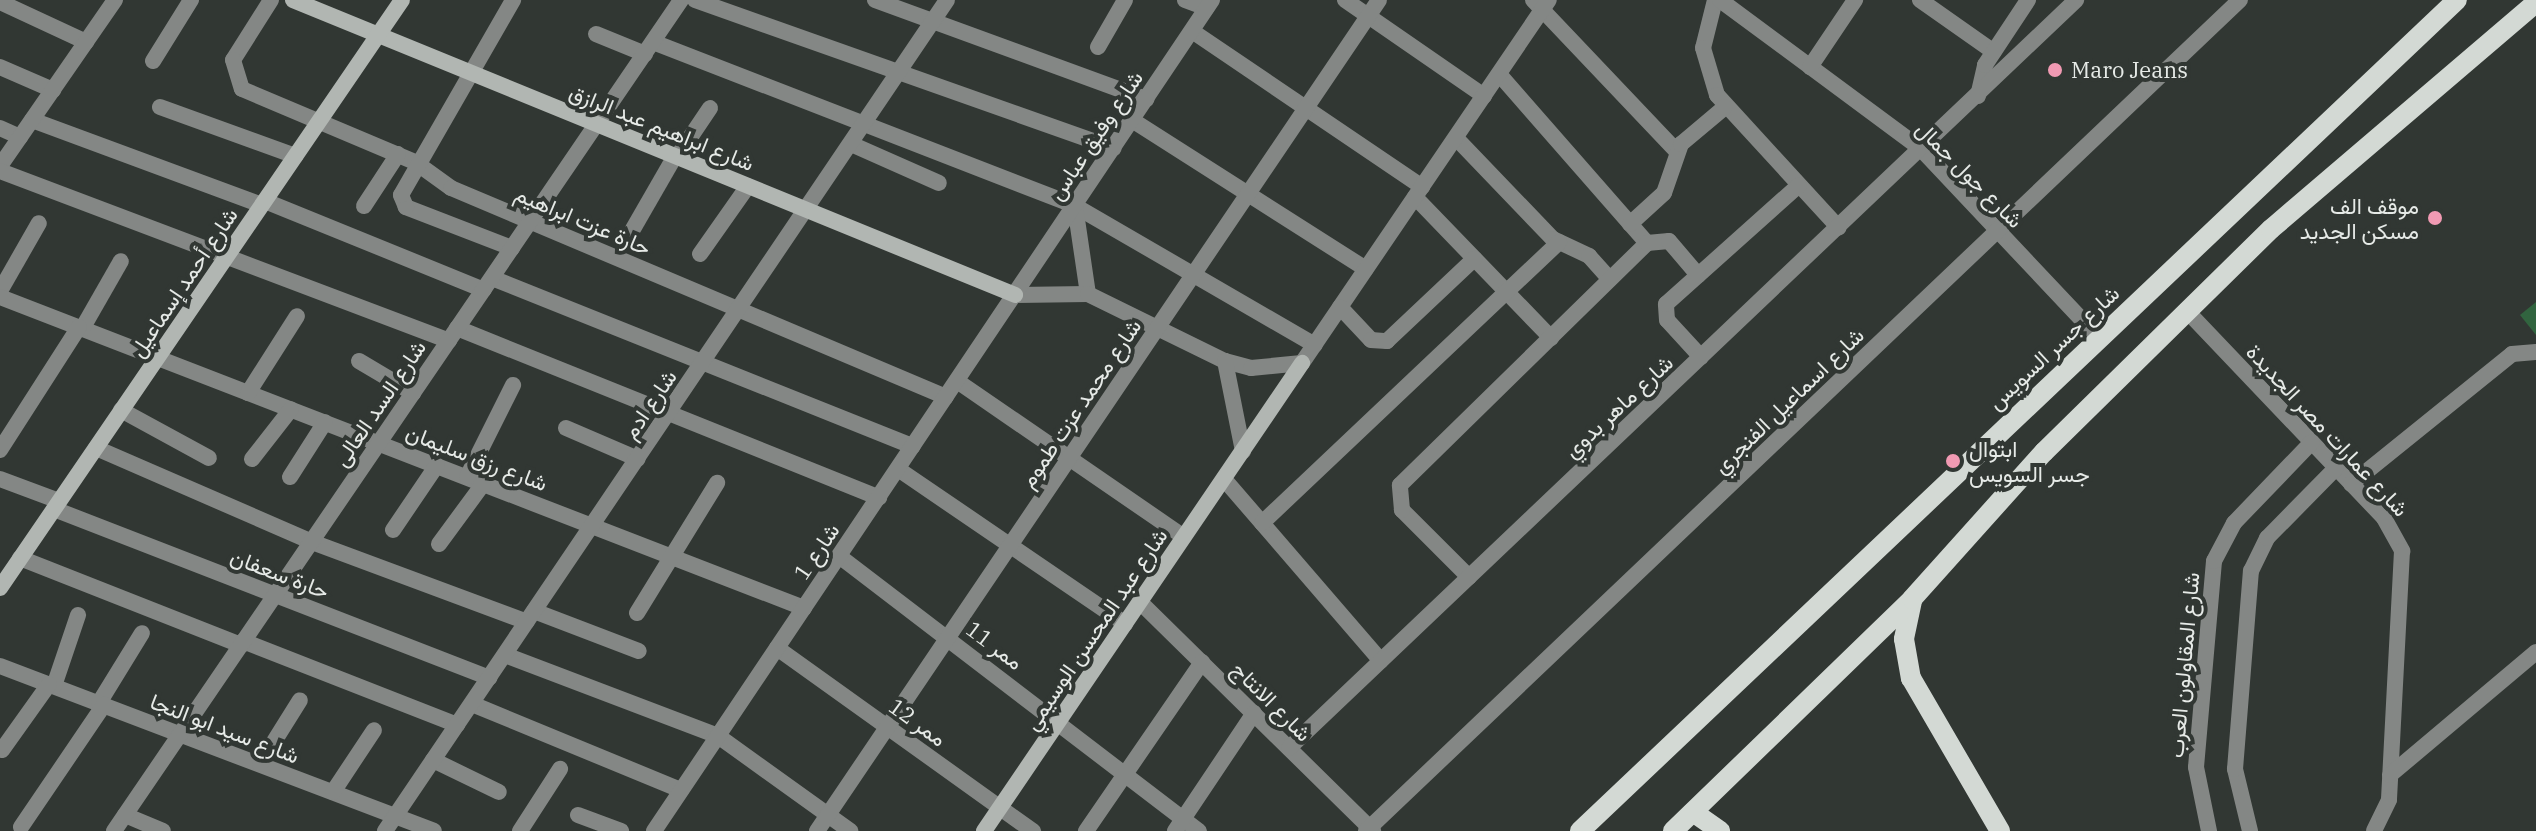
<!DOCTYPE html>
<meta charset="utf-8">
<style>
body{margin:0}
#map{position:relative;width:2536px;height:831px;overflow:hidden;background:#313733;font-family:"IBM Plex Serif",Vazirmatn,serif}
div>[style]{position:absolute}
.green>*{inset:0;background:#31643f}
.street>*{height:16px;margin:-8px;padding:0 8px;transform-origin:8px;border-radius:8px;background:#848785}
.secondary>*{height:16px;margin:-8px;padding:0 8px;transform-origin:8px;border-radius:8px;background:#b1b6b2}
.primary>*{height:20px;margin:-10px;padding:0 10px;transform-origin:10px;border-radius:10px;background:#d3d9d4}
.dots>*{width:22px;height:22px;translate:-50% -50%;box-sizing:border-box;border:4px solid #313733;border-radius:50%}
span{translate:-50% -50%;white-space:nowrap;text-align:center;line-height:1.15;-webkit-text-stroke:8px #313733;paint-order:stroke}
.poi-label{font-size:22px;color:#e6eae7}
.left{translate:0 -50%;text-align:left}
.right{translate:-100% -50%;text-align:right}
.street-label{font-size:22px;color:#e6eae7}
</style>
<div id="map">
<div class="green">
<i style="clip-path:polygon(2536px 302px,2536px 335px,2520px 315px)"></i>
</div>
<div class="street">
<i style="left:271px;top:0;width:71px;rotate:122.3deg"></i>
<i style="left:233px;top:60px;width:30px;rotate:73deg"></i>
<i style="left:242px;top:89px;width:188px;rotate:22.9deg"></i>
<i style="left:415px;top:162px;width:44px;rotate:35.8deg"></i>
<i style="left:451px;top:188px;width:537px;rotate:22.89deg"></i>
<i style="left:695px;top:0;width:444px;rotate:19.5deg"></i>
<i style="left:875px;top:0;width:289px;rotate:20.1deg"></i>
<i style="left:1185px;top:0;width:23px;rotate:20deg"></i>
<i style="left:1345px;top:0;width:169px;rotate:34.6deg"></i>
<i style="left:1533px;top:0;width:209px;rotate:46.5deg"></i>
<i style="left:1715px;top:0;width:49px;rotate:104deg"></i>
<i style="left:1703px;top:48px;width:49px;rotate:73.4deg"></i>
<i style="left:1717px;top:95px;width:180px;rotate:47.5deg"></i>
<i style="left:1720px;top:0;width:250px;rotate:36.5deg"></i>
<i style="left:1921px;top:149px;width:258px;rotate:46.7deg"></i>
<i style="left:1920px;top:0;width:90px;rotate:35.1deg"></i>
<i style="left:0;top:2px;width:95px;rotate:24.9deg"></i>
<i style="left:1192px;top:31px;width:278px;rotate:34.1deg"></i>
<i style="left:596px;top:34px;width:53px;rotate:22.2deg"></i>
<i style="left:653px;top:42px;width:453px;rotate:21.2deg"></i>
<i style="left:1075px;top:206px;width:277px;rotate:30.1deg"></i>
<i style="left:1098px;top:47px;width:54px;rotate:-60.1deg"></i>
<i style="left:153px;top:61px;width:72px;rotate:-58.1deg"></i>
<i style="left:0;top:67px;width:58px;rotate:23.5deg"></i>
<i style="left:1810px;top:67px;width:81px;rotate:-56.1deg"></i>
<i style="left:1499px;top:74px;width:225px;rotate:48.8deg"></i>
<i style="left:1978px;top:96px;width:32px;rotate:-77deg"></i>
<i style="left:1985px;top:65px;width:78px;rotate:-56.5deg"></i>
<i style="left:160px;top:107px;width:144px;rotate:19.9deg"></i>
<i style="left:32px;top:120px;width:245px;rotate:20.3deg"></i>
<i style="left:1132px;top:120px;width:277px;rotate:32.5deg"></i>
<i style="left:0;top:128px;width:22px;rotate:24deg"></i>
<i style="left:1456px;top:138px;width:140px;rotate:46.2deg"></i>
<i style="left:1553px;top:239px;width:40px;rotate:25deg"></i>
<i style="left:1589px;top:256px;width:31px;rotate:48deg"></i>
<i style="left:851px;top:144px;width:96px;rotate:23.9deg"></i>
<i style="left:677px;top:157px;width:59px;rotate:-56deg"></i>
<i style="left:0;top:166px;width:202px;rotate:-55.3deg"></i>
<i style="left:0;top:171px;width:480px;rotate:20.7deg"></i>
<i style="left:1415px;top:197px;width:196px;rotate:46deg"></i>
<i style="left:265px;top:201px;width:236px;rotate:22.1deg"></i>
<i style="left:364px;top:206px;width:62px;rotate:-56.8deg"></i>
<i style="left:1075px;top:206px;width:89px;rotate:81.6deg"></i>
<i style="left:1630px;top:224px;width:46px;rotate:-42.4deg"></i>
<i style="left:1664px;top:193px;width:52px;rotate:-70.9deg"></i>
<i style="left:1681px;top:144px;width:57px;rotate:-40.1deg"></i>
<i style="left:633px;top:229px;width:84px;rotate:-60.1deg"></i>
<i style="left:512px;top:248px;width:114px;rotate:-158.9deg"></i>
<i style="left:406px;top:207px;width:13px;rotate:-113deg"></i>
<i style="left:401px;top:195px;width:225px;rotate:-60.1deg"></i>
<i style="left:700px;top:254px;width:83px;rotate:-54.8deg"></i>
<i style="left:492px;top:278px;width:453px;rotate:21.8deg"></i>
<i style="left:0;top:291px;width:78px;rotate:-60.2deg"></i>
<i style="left:1015px;top:295px;width:73px;rotate:-0.8deg"></i>
<i style="left:1088px;top:294px;width:153px;rotate:26.1deg"></i>
<i style="left:1225px;top:361px;width:27px;rotate:15deg"></i>
<i style="left:1251px;top:368px;width:51px;rotate:-5.6deg"></i>
<i style="left:1302px;top:363px;width:439px;rotate:-55.8deg"></i>
<i style="left:0;top:297px;width:862px;rotate:21.15deg"></i>
<i style="left:1340px;top:307px;width:45px;rotate:46.8deg"></i>
<i style="left:1371px;top:340px;width:16px;rotate:4deg"></i>
<i style="left:1387px;top:341px;width:120px;rotate:-43.3deg"></i>
<i style="left:2186px;top:310px;width:287px;rotate:46.4deg"></i>
<i style="left:2384px;top:518px;width:38px;rotate:61deg"></i>
<i style="left:2402px;top:551px;width:249px;rotate:93deg"></i>
<i style="left:2389px;top:800px;width:34px;rotate:116deg"></i>
<i style="left:457px;top:328px;width:455px;rotate:21.9deg"></i>
<i style="left:82px;top:329px;width:78px;rotate:-60.2deg"></i>
<i style="left:1701px;top:357px;width:50px;rotate:-132.6deg"></i>
<i style="left:1667px;top:320px;width:16px;rotate:-94deg"></i>
<i style="left:1666px;top:304px;width:178px;rotate:-41.8deg"></i>
<i style="left:359px;top:361px;width:63px;rotate:30.7deg"></i>
<i style="left:1225px;top:361px;width:92px;rotate:78.7deg"></i>
<i style="left:957px;top:381px;width:275px;rotate:34.5deg"></i>
<i style="left:248px;top:393px;width:91px;rotate:-57.5deg"></i>
<i style="left:121px;top:410px;width:100px;rotate:28.6deg"></i>
<i style="left:566px;top:428px;width:78px;rotate:23.3deg"></i>
<i style="left:96px;top:448px;width:236px;rotate:23.5deg"></i>
<i style="left:312px;top:542px;width:229px;rotate:20.4deg"></i>
<i style="left:0;top:450px;width:146px;rotate:-57.3deg"></i>
<i style="left:252px;top:459px;width:63px;rotate:-52deg"></i>
<i style="left:898px;top:469px;width:275px;rotate:34.3deg"></i>
<i style="left:290px;top:477px;width:65px;rotate:-57.5deg"></i>
<i style="left:467px;top:477px;width:103px;rotate:-63.4deg"></i>
<i style="left:0;top:479px;width:63px;rotate:20.4deg"></i>
<i style="left:1224px;top:479px;width:240px;rotate:49.2deg"></i>
<i style="left:2351px;top:484px;width:207px;rotate:-38.9deg"></i>
<i style="left:2512px;top:354px;width:24px;rotate:-5deg"></i>
<i style="left:54px;top:509px;width:467px;rotate:21.2deg"></i>
<i style="left:1262px;top:523px;width:409px;rotate:-43.4deg"></i>
<i style="left:393px;top:530px;width:78px;rotate:-55.9deg"></i>
<i style="left:439px;top:544px;width:74px;rotate:-53.7deg"></i>
<i style="left:839px;top:556px;width:453px;rotate:37.4deg"></i>
<i style="left:20px;top:558px;width:238px;rotate:21.5deg"></i>
<i style="left:1469px;top:577px;width:95px;rotate:-135deg"></i>
<i style="left:1402px;top:510px;width:25px;rotate:-95deg"></i>
<i style="left:1400px;top:485px;width:346px;rotate:-44.4deg"></i>
<i style="left:1647px;top:243px;width:22px;rotate:-5deg"></i>
<i style="left:1669px;top:241px;width:45px;rotate:49.5deg"></i>
<i style="left:1140px;top:602px;width:327px;rotate:44.5deg"></i>
<i style="left:534px;top:611px;width:112px;rotate:20.9deg"></i>
<i style="left:637px;top:613px;width:153px;rotate:-58.4deg"></i>
<i style="left:243px;top:641px;width:230px;rotate:21.4deg"></i>
<i style="left:777px;top:648px;width:315px;rotate:35.6deg"></i>
<i style="left:505px;top:655px;width:228px;rotate:20.8deg"></i>
<i style="left:718px;top:736px;width:163px;rotate:35.7deg"></i>
<i style="left:0;top:666px;width:464px;rotate:20.8deg"></i>
<i style="left:54px;top:686px;width:75px;rotate:-71.3deg"></i>
<i style="left:99px;top:703px;width:82px;rotate:-58.4deg"></i>
<i style="left:472px;top:704px;width:226px;rotate:22.4deg"></i>
<i style="left:1289px;top:748px;width:1086px;rotate:-43.54deg"></i>
<i style="left:2px;top:750px;width:81px;rotate:-54.5deg"></i>
<i style="left:433px;top:760px;width:73px;rotate:25.9deg"></i>
<i style="left:260px;top:764px;width:75px;rotate:-58deg"></i>
<i style="left:2390px;top:775px;width:191px;rotate:-40.1deg"></i>
<i style="left:333px;top:792px;width:74px;rotate:-56.5deg"></i>
<i style="left:125px;top:815px;width:41px;rotate:22.8deg"></i>
<i style="left:578px;top:815px;width:46px;rotate:20.4deg"></i>
<i style="left:21px;top:827px;width:148px;rotate:-55.8deg"></i>
<i style="left:114px;top:831px;width:1006px;rotate:-55.69deg"></i>
<i style="left:385px;top:831px;width:1003px;rotate:-55.93deg"></i>
<i style="left:520px;top:831px;width:74px;rotate:-57.2deg"></i>
<i style="left:654px;top:831px;width:1001px;rotate:-56.12deg"></i>
<i style="left:817px;top:831px;width:1003px;rotate:-55.93deg"></i>
<i style="left:1086px;top:831px;width:205px;rotate:-55.5deg"></i>
<i style="left:1175px;top:831px;width:142px;rotate:-56.2deg"></i>
<i style="left:1366px;top:831px;width:1206px;rotate:-43.56deg"></i>
<i style="left:2209px;top:831px;width:65px;rotate:-101.5deg"></i>
<i style="left:2196px;top:767px;width:207px;rotate:-85deg"></i>
<i style="left:2214px;top:561px;width:43px;rotate:-62.2deg"></i>
<i style="left:2234px;top:523px;width:112px;rotate:-46.1deg"></i>
<i style="left:2250px;top:831px;width:64px;rotate:-103.6deg"></i>
<i style="left:2235px;top:769px;width:199px;rotate:-85.4deg"></i>
<i style="left:2251px;top:571px;width:37px;rotate:-64deg"></i>
<i style="left:2267px;top:538px;width:98px;rotate:-45.4deg"></i>
</div>
<div class="secondary">
<i style="left:293px;top:0;width:780px;rotate:22.22deg"></i>
<i style="left:0;top:588px;width:712px;rotate:-55.64deg"></i>
<i style="left:984px;top:831px;width:566px;rotate:-55.8deg"></i>
</div>
<div class="primary">
<i style="left:1912px;top:601px;width:39px;rotate:102deg"></i>
<i style="left:1904px;top:639px;width:40px;rotate:80deg"></i>
<i style="left:1911px;top:678px;width:177px;rotate:59.8deg"></i>
<i style="left:1693px;top:812px;width:33px;rotate:35deg"></i>
<i style="left:1580px;top:831px;width:1208px;rotate:-43.46deg"></i>
<i style="left:1673px;top:831px;width:333px;rotate:-44.1deg"></i>
<i style="left:1912px;top:599px;width:198px;rotate:-48.1deg"></i>
<i style="left:2044px;top:452px;width:318px;rotate:-44.5deg"></i>
<i style="left:2271px;top:229px;width:348px;rotate:-40.5deg"></i>
</div>
<div class="dots">
<i style="left:2055px;top:70px;background:#f19ab3"></i>
<i style="left:2435px;top:218px;background:#f19ab3"></i>
<i style="left:1953px;top:461px;background:#f19ab3"></i>
</div>
<div class="poi-label">
<span class="left" style="left:2071px;top:70px">Maro Jeans</span>
<span class="right" style="left:2419px;top:218px">موقف الف<br>مسكن الجديد</span>
<span class="left" style="left:1969px;top:461px">ابتوال<br>جسر السويس</span>
</div>
<div class="street-label">
<span style="left:662px;top:127px;rotate:22deg">شارع ابراهيم عبد الرازق</span>
<span style="left:1095px;top:135px;rotate:-56deg">شارع وفيق عباس</span>
<span style="left:1970px;top:174px;rotate:45deg">شارع جول جمال</span>
<span style="left:583px;top:220px;rotate:23deg">حارة عزت ابراهيم</span>
<span style="left:183px;top:282px;rotate:-56deg">شارع أحمد إسماعيل</span>
<span style="left:2053px;top:347px;rotate:-43deg">شارع جسر السويس</span>
<span style="left:1788px;top:400px;rotate:-44deg">شارع اسماعيل الفنجري</span>
<span style="left:379px;top:403px;rotate:-56deg">شارع السد العالى</span>
<span style="left:1080px;top:403px;rotate:-56deg">شارع محمد عزت طموم</span>
<span style="left:649px;top:404px;rotate:-56deg">شارع ادم</span>
<span style="left:1618px;top:406px;rotate:-43deg">شارع ماهر بدوي</span>
<span style="left:2328px;top:430px;rotate:47deg">شارع عمارات مصر الجديدة</span>
<span style="left:477px;top:457px;rotate:21deg">شارع رزق سليمان</span>
<span style="left:816px;top:551px;rotate:-56deg">شارع 1</span>
<span style="left:280px;top:573px;rotate:21deg">حارة سعفان</span>
<span style="left:1095px;top:629px;rotate:-56deg">شارع عبد المحسن الوسيمي</span>
<span style="left:995px;top:645px;rotate:37deg">ممر 11</span>
<span style="left:2183px;top:665px;rotate:-85deg">شارع المقاولون العرب</span>
<span style="left:1272px;top:701px;rotate:45deg">شارع الانتاج</span>
<span style="left:918px;top:722px;rotate:36deg">ممر 12</span>
<span style="left:225px;top:728px;rotate:21deg">شارع سيد ابو النجا</span>
</div>
</div>
